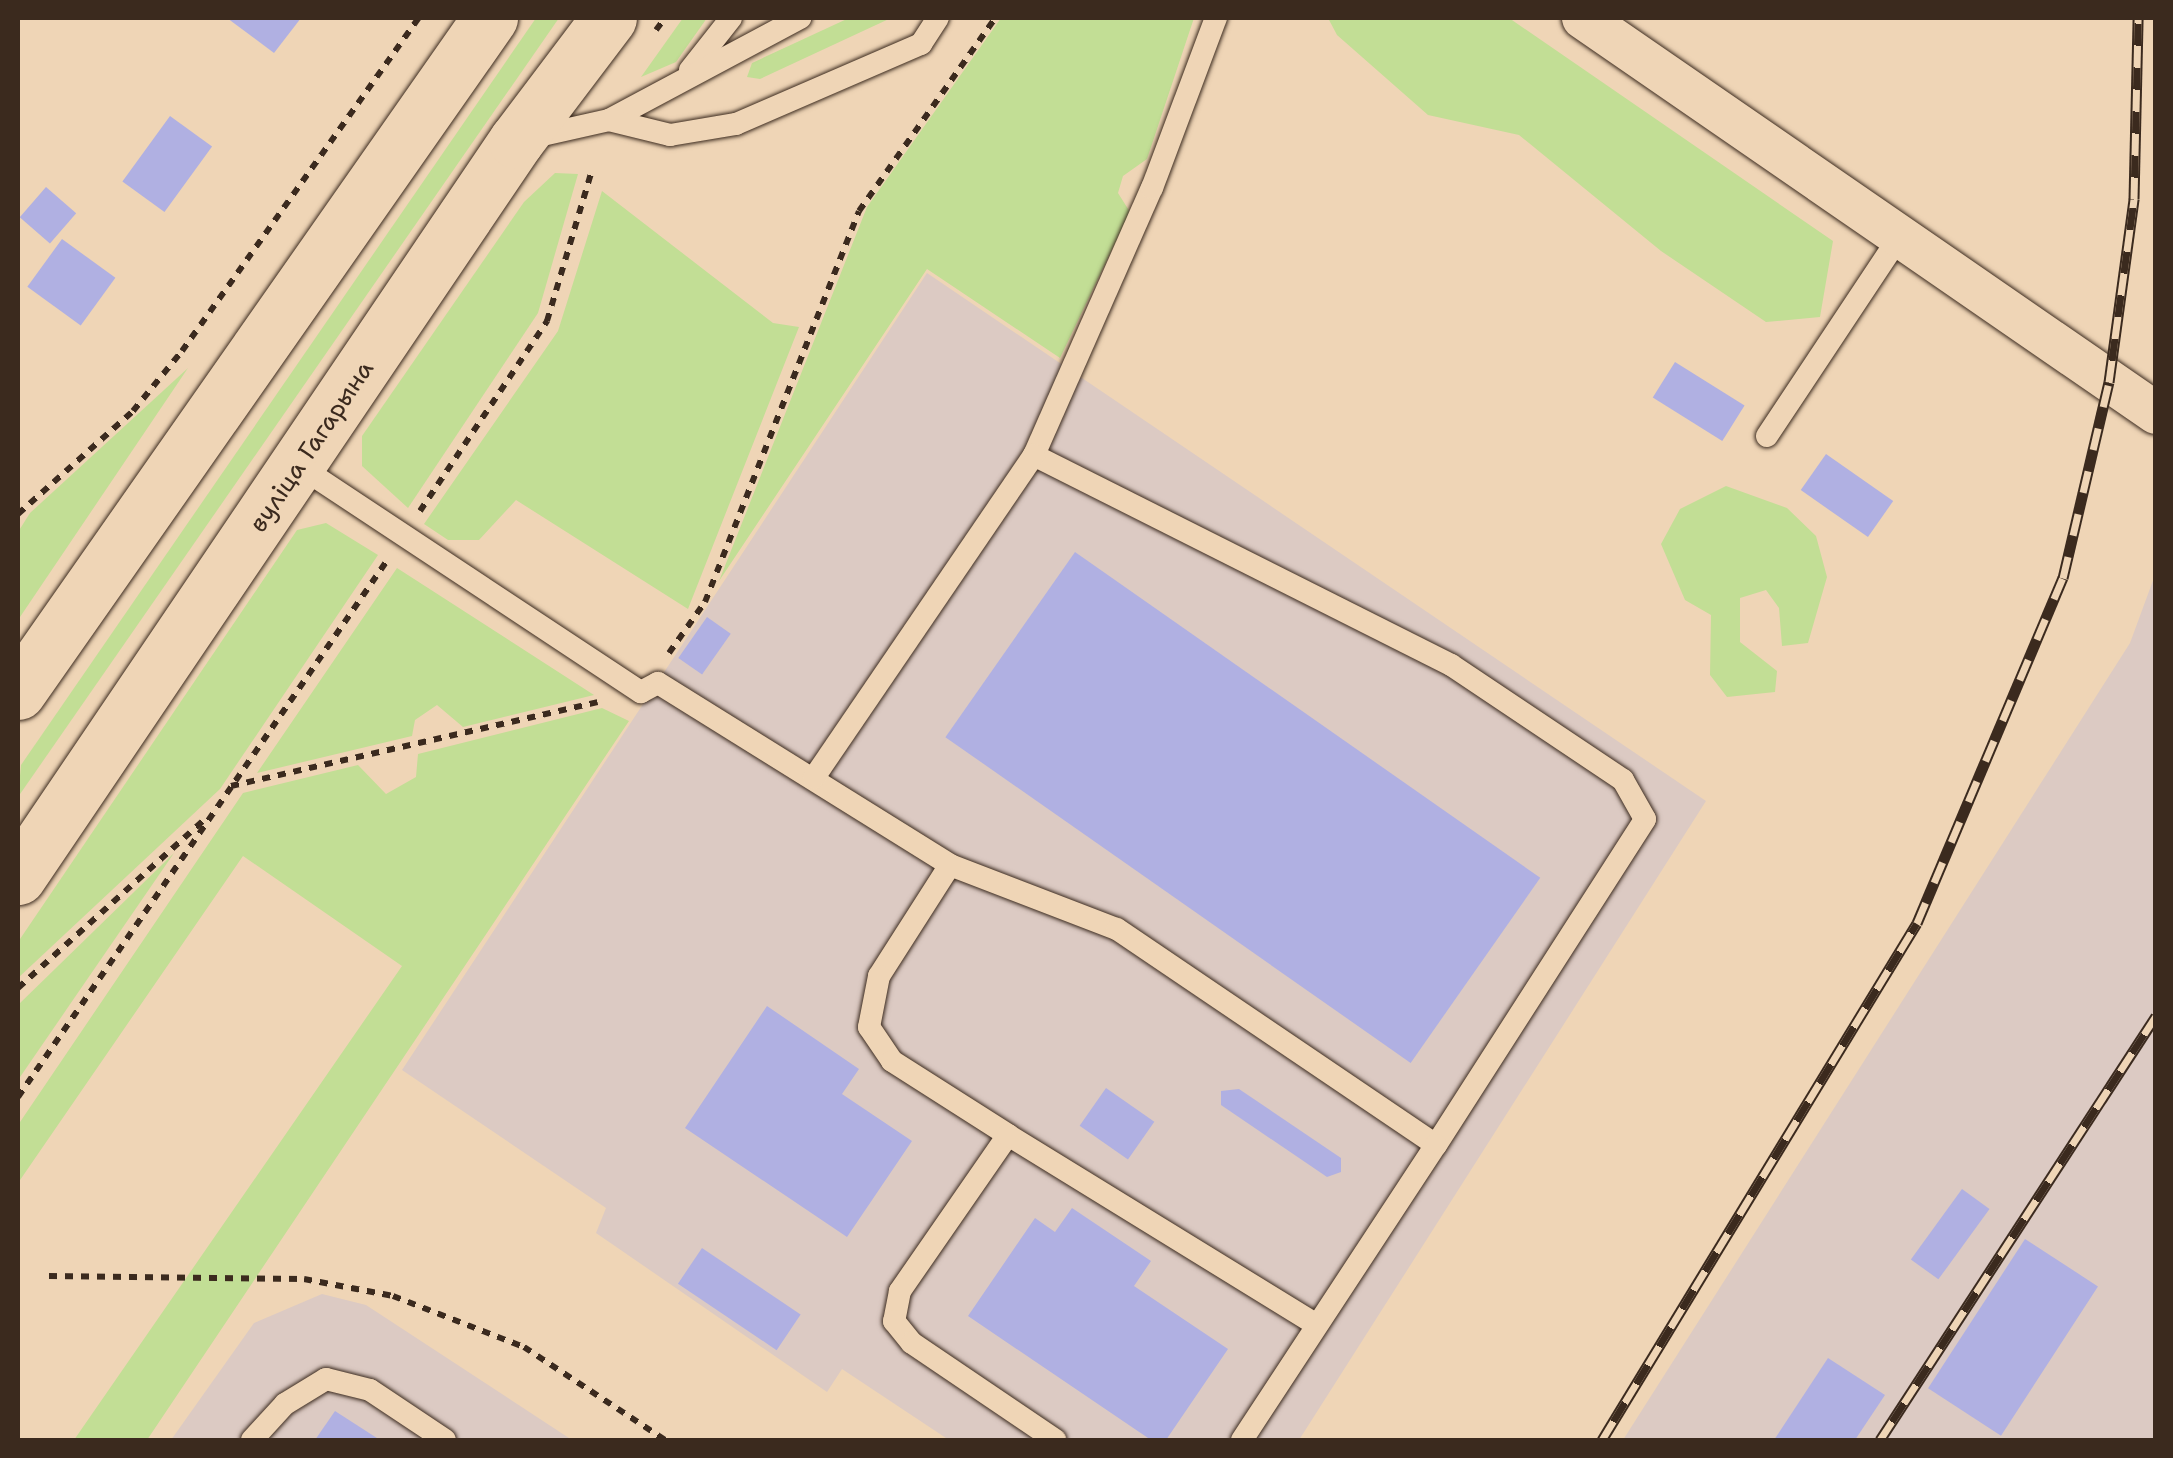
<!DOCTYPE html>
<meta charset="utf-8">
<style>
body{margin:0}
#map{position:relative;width:2173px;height:1458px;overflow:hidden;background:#efd5b6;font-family:"Shantell Sans",sans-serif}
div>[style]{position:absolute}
.built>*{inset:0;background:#dccac3}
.green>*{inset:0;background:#c2de95}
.building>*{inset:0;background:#b0b0e2;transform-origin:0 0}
.path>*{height:6px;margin-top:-3px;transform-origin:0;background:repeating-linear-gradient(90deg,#3b2a1e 0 8px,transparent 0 16px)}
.roads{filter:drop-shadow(0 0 2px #3b2a1e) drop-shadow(0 0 2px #3b2a1e)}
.service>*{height:22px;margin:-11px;padding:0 11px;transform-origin:11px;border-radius:11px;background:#efd5b6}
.minor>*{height:42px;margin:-21px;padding:0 21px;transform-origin:21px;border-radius:21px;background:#efd5b6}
.primary>*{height:55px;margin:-27.5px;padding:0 27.5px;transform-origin:27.5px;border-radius:27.5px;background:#efd5b6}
.rail>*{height:11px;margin-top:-5.5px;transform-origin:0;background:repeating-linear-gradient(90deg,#efd5b6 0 22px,#3b2a1e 0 44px);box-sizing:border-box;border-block:2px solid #3b2a1e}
span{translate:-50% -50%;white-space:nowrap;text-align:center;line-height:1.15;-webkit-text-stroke:8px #efd5b6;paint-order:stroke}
.street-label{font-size:25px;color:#3b2a1e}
.frame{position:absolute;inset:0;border:20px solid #3b2a1e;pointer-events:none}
</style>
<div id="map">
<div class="built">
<i style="clip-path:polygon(927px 273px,1706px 801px,1299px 1440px,949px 1440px,842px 1369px,827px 1392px,596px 1233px,606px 1208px,402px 1070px)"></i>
<i style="clip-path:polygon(2155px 575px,2155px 1440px,1623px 1440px,2130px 643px)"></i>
<i style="clip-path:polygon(322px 1294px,366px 1305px,572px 1440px,171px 1440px,254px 1323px)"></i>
</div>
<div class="green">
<i style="clip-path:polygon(536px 18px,559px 18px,18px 797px,21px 765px)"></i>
<i style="clip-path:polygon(683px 18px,707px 18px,676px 62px,641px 77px)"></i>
<i style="clip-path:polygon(849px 18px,891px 18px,760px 79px,747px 77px,752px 63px)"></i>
<i style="clip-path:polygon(1001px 18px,1194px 18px,1147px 159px,1123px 176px,1118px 193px,1130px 212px,1060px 358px,927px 269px,719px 581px,867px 207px)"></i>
<i style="clip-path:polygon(1328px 18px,1509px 18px,1833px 241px,1820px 317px,1766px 322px,1661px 251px,1519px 135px,1428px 115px,1337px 35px)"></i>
<i style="clip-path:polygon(555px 173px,578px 174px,538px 313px,408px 508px,362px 466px,362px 436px,524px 202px)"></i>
<i style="clip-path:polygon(602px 191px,773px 323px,799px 327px,688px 609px,516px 500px,479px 540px,448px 540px,424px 524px,558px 331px)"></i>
<i style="clip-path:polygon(188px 368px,18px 620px,18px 532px,30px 513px)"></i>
<i style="clip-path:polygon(1726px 486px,1787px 508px,1816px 536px,1827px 577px,1808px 643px,1782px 646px,1779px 608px,1766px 590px,1740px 598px,1740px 642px,1777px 671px,1775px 692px,1727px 697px,1710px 675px,1711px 615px,1685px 600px,1661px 544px,1680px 509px)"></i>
<i style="clip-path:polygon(326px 523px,378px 555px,220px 789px,18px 978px,18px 942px,297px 530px)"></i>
<i style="clip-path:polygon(397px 568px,594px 695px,463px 727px,437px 705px,415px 720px,412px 736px,257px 773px)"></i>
<i style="clip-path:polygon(602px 708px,629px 721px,147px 1440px,74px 1440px,402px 966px,243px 856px,18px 1183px,18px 1125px,243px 793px,358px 765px,386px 794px,416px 777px,418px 754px)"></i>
<i style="clip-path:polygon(174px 853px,18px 1080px,18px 1005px)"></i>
</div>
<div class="building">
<i style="clip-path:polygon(227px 18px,301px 18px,274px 53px)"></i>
<i style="left:170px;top:116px;width:52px;height:81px;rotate:36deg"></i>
<i style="left:46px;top:187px;width:40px;height:40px;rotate:41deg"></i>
<i style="left:62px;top:239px;width:66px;height:59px;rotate:36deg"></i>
<i style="left:1675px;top:362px;width:82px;height:42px;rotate:32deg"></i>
<i style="left:1826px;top:454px;width:82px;height:44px;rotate:35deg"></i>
<i style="left:1075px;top:552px;width:568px;height:226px;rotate:35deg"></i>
<i style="left:707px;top:617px;width:29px;height:50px;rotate:35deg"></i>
<i style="clip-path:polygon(767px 1006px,859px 1069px,842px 1094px,912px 1141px,847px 1237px,685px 1128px)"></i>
<i style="left:1106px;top:1088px;width:59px;height:46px;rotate:35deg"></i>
<i style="clip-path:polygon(1239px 1089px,1341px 1158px,1341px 1172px,1327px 1177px,1221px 1105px,1221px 1091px)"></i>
<i style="left:1962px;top:1189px;width:34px;height:87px;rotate:36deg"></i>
<i style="clip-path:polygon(1072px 1208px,1151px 1261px,1134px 1286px,1228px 1349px,1166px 1440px,1151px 1440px,968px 1316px,1035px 1218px,1055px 1232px)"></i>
<i style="left:2025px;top:1239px;width:87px;height:178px;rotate:33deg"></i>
<i style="left:702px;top:1248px;width:119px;height:43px;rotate:34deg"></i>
<i style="clip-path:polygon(1828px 1358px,1885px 1395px,1855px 1440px,1774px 1440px)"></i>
<i style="clip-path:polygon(335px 1411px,380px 1440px,315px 1440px)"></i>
</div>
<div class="path">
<i style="left:656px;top:30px;width:15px;rotate:-53deg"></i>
<i style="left:420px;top:511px;width:229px;rotate:-56.2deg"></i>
<i style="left:547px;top:321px;width:154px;rotate:-73.4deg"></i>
<i style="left:18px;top:514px;width:154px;rotate:-41.8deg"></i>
<i style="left:133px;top:411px;width:77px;rotate:-50.8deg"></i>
<i style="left:182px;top:351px;width:409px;rotate:-54.6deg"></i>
<i style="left:669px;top:653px;width:62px;rotate:-54.8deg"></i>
<i style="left:705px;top:602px;width:420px;rotate:-68.5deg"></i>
<i style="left:859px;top:211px;width:236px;rotate:-54.8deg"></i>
<i style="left:231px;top:786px;width:376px;rotate:-12.9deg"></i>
<i style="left:18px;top:988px;width:255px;rotate:-42.1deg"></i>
<i style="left:18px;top:1097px;width:653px;rotate:-55.48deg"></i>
<i style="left:49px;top:1276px;width:255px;rotate:0.7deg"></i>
<i style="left:304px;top:1279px;width:91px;rotate:10.8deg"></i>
<i style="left:393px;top:1296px;width:141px;rotate:21.3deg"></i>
<i style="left:524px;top:1347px;width:169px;rotate:33.4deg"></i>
</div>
<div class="roads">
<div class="service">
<i style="left:690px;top:70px;width:66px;rotate:-51.7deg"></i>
<i style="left:609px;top:120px;width:217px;rotate:-28.1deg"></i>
<i style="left:529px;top:138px;width:82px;rotate:-12.7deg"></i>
<i style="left:609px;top:120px;width:63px;rotate:13.8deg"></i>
<i style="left:670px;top:135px;width:67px;rotate:-9.5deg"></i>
<i style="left:736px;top:124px;width:202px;rotate:-23.4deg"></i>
<i style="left:921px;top:44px;width:31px;rotate:-57deg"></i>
<i style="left:1767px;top:436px;width:242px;rotate:-56.4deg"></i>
<i style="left:1034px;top:455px;width:292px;rotate:-66.2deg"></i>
<i style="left:1152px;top:188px;width:182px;rotate:-69.4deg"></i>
<i style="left:299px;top:466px;width:410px;rotate:33.5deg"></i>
<i style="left:641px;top:692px;width:19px;rotate:-28deg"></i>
<i style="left:658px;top:683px;width:344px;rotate:31.9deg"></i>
<i style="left:950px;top:865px;width:179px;rotate:21deg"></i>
<i style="left:1117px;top:929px;width:385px;rotate:34.1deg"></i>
<i style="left:1436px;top:1145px;width:387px;rotate:-57.3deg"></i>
<i style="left:1645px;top:819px;width:45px;rotate:-119.4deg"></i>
<i style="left:1623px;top:780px;width:207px;rotate:-146.2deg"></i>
<i style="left:1451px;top:665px;width:467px;rotate:-153.3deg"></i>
<i style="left:1034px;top:455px;width:391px;rotate:124.3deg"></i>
<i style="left:950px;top:865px;width:132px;rotate:122.6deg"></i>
<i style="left:879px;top:976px;width:52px;rotate:101.1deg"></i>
<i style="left:869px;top:1027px;width:41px;rotate:55.9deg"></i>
<i style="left:892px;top:1061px;width:138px;rotate:32.5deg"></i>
<i style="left:1008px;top:1135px;width:190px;rotate:124.7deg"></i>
<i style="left:900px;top:1291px;width:31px;rotate:101deg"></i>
<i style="left:894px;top:1321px;width:28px;rotate:51deg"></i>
<i style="left:912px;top:1343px;width:173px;rotate:34.1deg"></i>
<i style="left:1008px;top:1135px;width:361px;rotate:31.6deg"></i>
<i style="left:252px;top:1440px;width:49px;rotate:-47.5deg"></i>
<i style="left:285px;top:1404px;width:48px;rotate:-31.4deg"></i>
<i style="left:326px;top:1379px;width:45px;rotate:14deg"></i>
<i style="left:370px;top:1390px;width:90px;rotate:33.7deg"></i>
<i style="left:1242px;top:1440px;width:353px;rotate:-56.7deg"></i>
</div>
<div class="minor">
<i style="left:1583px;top:18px;width:696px;rotate:34.58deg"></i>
</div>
<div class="primary">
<i style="left:18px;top:692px;width:823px;rotate:-55deg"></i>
<i style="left:18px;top:877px;width:889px;rotate:-55.92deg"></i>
<i style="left:516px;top:141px;width:154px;rotate:-52.9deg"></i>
</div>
</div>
<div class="rail">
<i style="left:1602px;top:1440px;width:605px;rotate:-58.65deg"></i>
<i style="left:1917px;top:923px;width:375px;rotate:-67.1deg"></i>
<i style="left:2063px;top:578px;width:201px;rotate:-76.8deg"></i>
<i style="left:2109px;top:382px;width:185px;rotate:-82.2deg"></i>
<i style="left:2134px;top:199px;width:181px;rotate:-88.7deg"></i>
<i style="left:1880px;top:1440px;width:506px;rotate:-56.94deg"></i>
</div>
<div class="street-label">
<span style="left:311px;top:446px;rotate:-56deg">вуліца Гагарына</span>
</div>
<div class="frame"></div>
</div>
